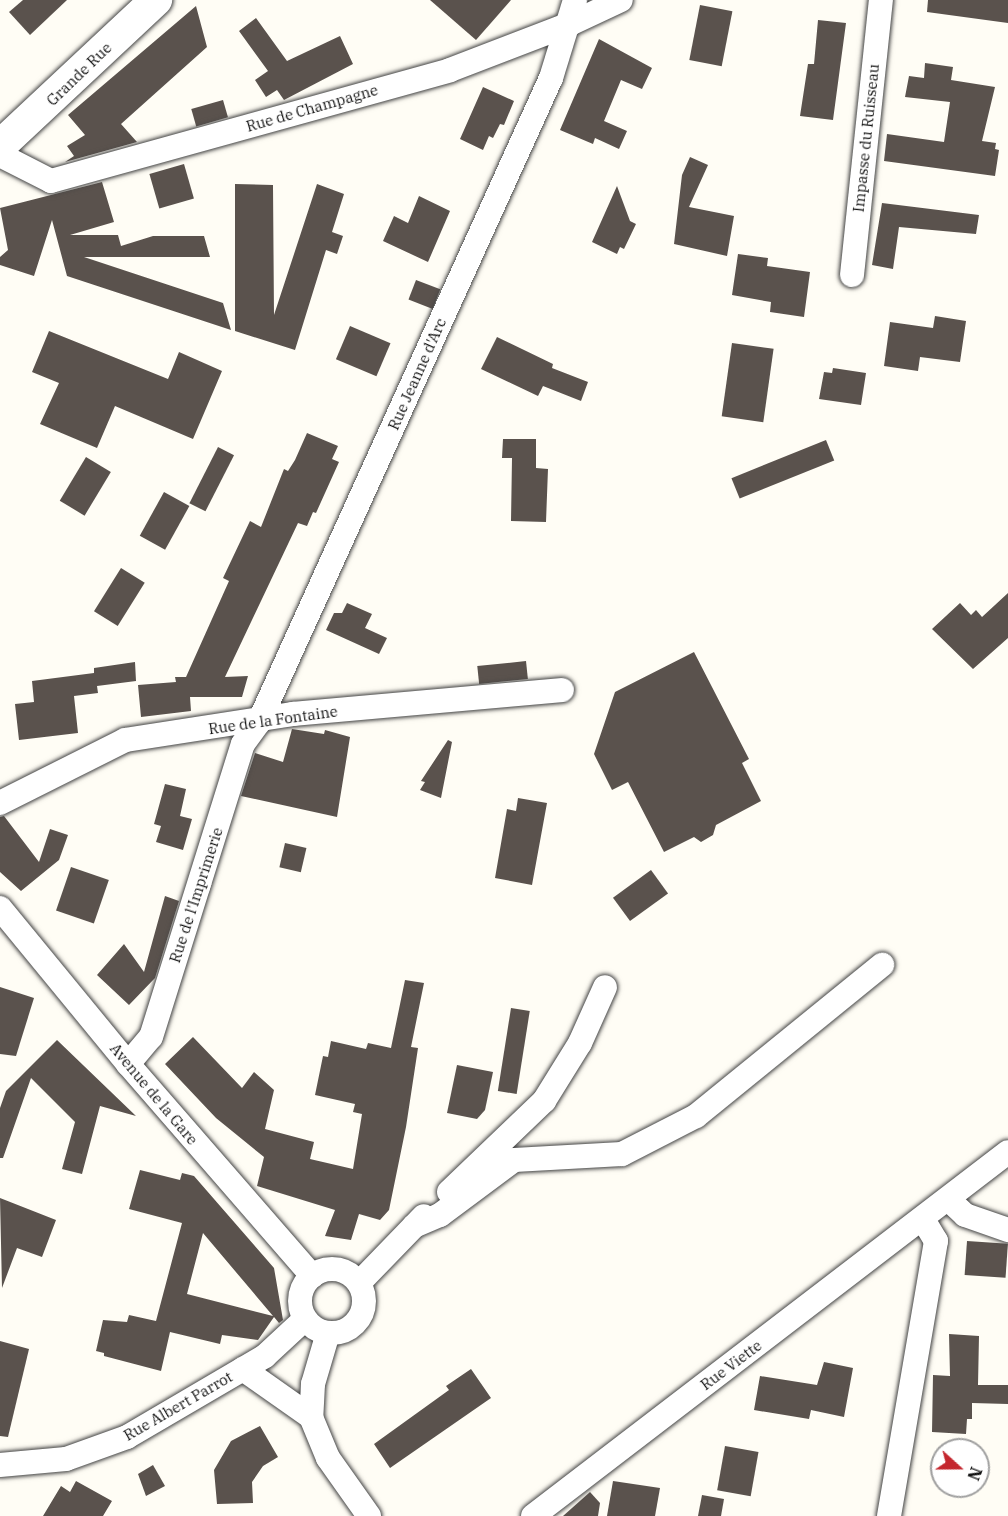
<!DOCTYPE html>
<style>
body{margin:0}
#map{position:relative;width:1008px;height:1516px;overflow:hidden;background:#fffdf5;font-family:"IBM Plex Serif",serif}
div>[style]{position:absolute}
.building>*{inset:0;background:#5a524d;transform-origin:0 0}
.roads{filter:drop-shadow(0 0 2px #444) drop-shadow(0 0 2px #444)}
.minor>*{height:24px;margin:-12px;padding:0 12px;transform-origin:12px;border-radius:12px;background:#fff}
.minor>.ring{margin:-12px;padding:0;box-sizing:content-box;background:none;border:24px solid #fff;border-radius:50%}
.tertiary>*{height:32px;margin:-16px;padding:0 16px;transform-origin:16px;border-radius:16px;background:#fff}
span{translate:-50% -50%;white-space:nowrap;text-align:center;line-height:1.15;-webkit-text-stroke:6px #fff;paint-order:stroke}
.street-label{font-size:15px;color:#111}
.north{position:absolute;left:930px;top:1438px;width:60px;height:60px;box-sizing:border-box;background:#fff;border:2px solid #a0a0a0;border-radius:50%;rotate:111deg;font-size:16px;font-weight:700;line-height:24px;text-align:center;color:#111}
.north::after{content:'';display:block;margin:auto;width:21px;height:27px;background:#c4262e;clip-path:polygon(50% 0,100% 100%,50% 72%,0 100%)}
</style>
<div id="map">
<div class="building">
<i style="clip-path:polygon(23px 0,67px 0,30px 35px,9px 12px)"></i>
<i style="clip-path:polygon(430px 0,511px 0,476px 40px)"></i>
<i style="clip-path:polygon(928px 0,1008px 0,1008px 23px,927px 12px)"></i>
<i style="left:700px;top:5px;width:33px;height:56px;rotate:11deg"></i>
<i style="clip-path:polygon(196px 6px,207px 47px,121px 124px,137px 142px,65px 162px,74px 156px,67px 146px,85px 135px,68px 115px)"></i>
<i style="clip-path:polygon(256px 18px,287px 61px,340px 36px,353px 64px,284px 100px,277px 90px,266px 97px,255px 80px,268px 71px,239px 31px)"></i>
<i style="clip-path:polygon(818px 20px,846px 23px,833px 120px,800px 116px,808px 64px,814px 64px)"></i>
<i style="clip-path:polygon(599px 39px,652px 68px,642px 89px,621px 80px,604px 121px,627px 131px,619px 149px,595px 138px,593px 144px,560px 130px)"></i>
<i style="clip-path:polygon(925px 63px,953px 67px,951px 80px,995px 87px,982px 141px,996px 143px,995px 149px,999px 150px,995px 176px,884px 161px,887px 134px,944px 142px,950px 102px,905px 97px,909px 76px,924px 78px)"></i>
<i style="clip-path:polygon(483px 87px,514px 101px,504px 125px,500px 124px,493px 138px,489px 136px,483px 150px,460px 139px)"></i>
<i style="left:223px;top:100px;width:18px;height:33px;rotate:74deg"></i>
<i style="clip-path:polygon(690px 157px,708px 165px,689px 207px,734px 216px,727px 256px,674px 244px,682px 175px)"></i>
<i style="left:184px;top:164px;width:36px;height:36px;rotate:74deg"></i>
<i style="clip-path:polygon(102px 182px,114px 222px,70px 235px,118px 235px,121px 246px,153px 236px,204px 236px,210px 257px,84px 257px,223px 303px,231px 330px,67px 276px,52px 220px,34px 276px,0 265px,0 257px,8px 250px,0 208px)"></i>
<i style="clip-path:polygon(235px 184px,273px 185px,274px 315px,317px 184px,344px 194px,332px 232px,343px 236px,337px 254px,326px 250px,295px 350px,235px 331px)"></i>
<i style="clip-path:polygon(617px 186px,630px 221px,636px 224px,624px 249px,620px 247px,617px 254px,592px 242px)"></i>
<i style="clip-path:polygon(419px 196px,450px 211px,428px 262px,383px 241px,394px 216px,408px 223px)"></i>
<i style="clip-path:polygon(882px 203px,979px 215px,976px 234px,899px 227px,893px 269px,872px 265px)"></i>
<i style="clip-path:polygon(738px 254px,768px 258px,767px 266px,810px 272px,804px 317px,770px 312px,771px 302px,732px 295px)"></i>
<i style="left:416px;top:280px;width:26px;height:21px;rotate:21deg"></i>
<i style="clip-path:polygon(935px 316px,966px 321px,960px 362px,920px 357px,918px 371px,884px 366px,890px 322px,933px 328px)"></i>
<i style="left:350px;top:326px;width:44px;height:36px;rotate:23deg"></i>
<i style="clip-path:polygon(49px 331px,168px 379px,179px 352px,222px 371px,193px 439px,115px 406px,97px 448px,40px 424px,59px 383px,32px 372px)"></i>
<i style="clip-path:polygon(497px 337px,553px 364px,552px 368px,588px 382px,581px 401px,543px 386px,538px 396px,481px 369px)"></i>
<i style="left:732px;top:343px;width:42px;height:74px;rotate:8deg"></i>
<i style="clip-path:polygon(833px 368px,866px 373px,861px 405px,819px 399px,824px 372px,832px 373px)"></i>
<i style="clip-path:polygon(307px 433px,338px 446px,332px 459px,339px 462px,316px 513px,313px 512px,307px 526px,298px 523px,225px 677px,248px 676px,242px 697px,190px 697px,191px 711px,141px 717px,138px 685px,176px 682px,175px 677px,186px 677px,229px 581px,223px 578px,250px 521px,261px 527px,284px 469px,288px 471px,295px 460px)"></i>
<i style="clip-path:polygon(503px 439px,536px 439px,536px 468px,548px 469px,546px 522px,511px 521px,512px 458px,502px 458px)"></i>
<i style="left:826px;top:440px;width:22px;height:102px;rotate:68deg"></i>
<i style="left:218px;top:447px;width:18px;height:63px;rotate:27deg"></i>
<i style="left:86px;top:457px;width:29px;height:51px;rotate:31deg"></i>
<i style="left:164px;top:492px;width:29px;height:50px;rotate:29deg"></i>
<i style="left:121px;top:568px;width:28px;height:51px;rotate:32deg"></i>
<i style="clip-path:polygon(1008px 593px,1008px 638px,973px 669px,932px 629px,960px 603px,971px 615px,976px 610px,982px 617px)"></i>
<i style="clip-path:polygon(347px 603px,372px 614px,365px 628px,387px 638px,379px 654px,326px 630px,334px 613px,342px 613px)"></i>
<i style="clip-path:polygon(694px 652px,749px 759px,742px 763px,761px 801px,716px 825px,713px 835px,701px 842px,694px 837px,664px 852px,628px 782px,612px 790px,594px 754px,615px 692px)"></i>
<i style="left:526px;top:661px;width:18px;height:49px;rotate:84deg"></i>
<i style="clip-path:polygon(135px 662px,136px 681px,97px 686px,98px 693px,74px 696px,78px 733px,19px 740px,15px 704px,34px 702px,32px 681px,94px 673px,94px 668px)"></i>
<i style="clip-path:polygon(292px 729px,324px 734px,325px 730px,350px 737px,337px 817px,241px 796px,255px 753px,283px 762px)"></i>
<i style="clip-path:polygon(448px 740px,452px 742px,441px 798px,420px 790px,425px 782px,421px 781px)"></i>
<i style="clip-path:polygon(165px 784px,186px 789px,180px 816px,192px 819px,183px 850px,156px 842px,161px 826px,154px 824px)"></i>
<i style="clip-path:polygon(518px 798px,547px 803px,532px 885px,495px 878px,507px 809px,516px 811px)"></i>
<i style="clip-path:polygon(4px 816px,39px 862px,50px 829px,68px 835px,59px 860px,21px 891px,0 872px,0 817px)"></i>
<i style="left:285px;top:843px;width:22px;height:25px;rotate:13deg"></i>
<i style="left:71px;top:867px;width:40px;height:46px;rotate:19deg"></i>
<i style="left:651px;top:870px;width:29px;height:47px;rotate:54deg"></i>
<i style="clip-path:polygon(165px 896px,179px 901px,155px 978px,129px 1005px,97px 975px,124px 944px,144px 972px)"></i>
<i style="clip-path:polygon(405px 980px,424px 983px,411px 1047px,418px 1048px,406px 1127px,389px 1210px,380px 1220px,359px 1214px,351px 1240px,325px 1236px,335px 1210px,257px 1186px,264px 1157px,216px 1118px,165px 1064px,193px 1037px,242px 1088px,254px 1072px,274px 1090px,265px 1129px,314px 1142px,310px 1159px,353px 1169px,362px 1114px,353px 1112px,355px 1104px,315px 1095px,323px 1056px,328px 1057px,331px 1041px,366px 1049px,368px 1043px,391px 1048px)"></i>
<i style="clip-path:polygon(0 987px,34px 998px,16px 1056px,0 1054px)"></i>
<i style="left:511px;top:1008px;width:19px;height:84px;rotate:9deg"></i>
<i style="clip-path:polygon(57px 1040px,136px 1116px,100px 1106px,82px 1174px,62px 1169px,75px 1122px,31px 1078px,3px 1158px,0 1158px,0 1108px,6px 1091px)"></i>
<i style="clip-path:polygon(457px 1065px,493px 1072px,485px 1110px,477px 1119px,447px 1113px)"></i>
<i style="clip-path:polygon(evenodd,140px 1170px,180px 1180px,182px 1173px,194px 1176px,274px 1268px,283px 1320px,279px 1323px,274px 1317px,258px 1340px,222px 1335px,220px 1344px,170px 1332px,161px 1371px,104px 1356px,104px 1353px,96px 1351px,103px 1320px,127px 1322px,129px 1315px,156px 1321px,182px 1223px,129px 1209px,140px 1170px,203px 1233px,273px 1316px,187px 1294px,203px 1233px)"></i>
<i style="clip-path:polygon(0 1198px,56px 1220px,42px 1257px,17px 1248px,2px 1288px)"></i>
<i style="left:967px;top:1241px;width:41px;height:34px;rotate:4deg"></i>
<i style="clip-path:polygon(949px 1334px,979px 1336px,978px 1385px,1008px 1385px,1008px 1404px,972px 1403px,972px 1419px,967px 1419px,966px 1434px,932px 1432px,933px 1375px,950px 1376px)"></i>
<i style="clip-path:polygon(0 1341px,29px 1349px,8px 1437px,0 1436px)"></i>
<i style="clip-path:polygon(824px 1362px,853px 1368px,844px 1417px,811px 1410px,809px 1419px,754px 1410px,760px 1376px,817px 1385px)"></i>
<i style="clip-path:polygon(471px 1369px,491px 1398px,390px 1468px,374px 1444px,449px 1390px,446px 1386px)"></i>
<i style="clip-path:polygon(260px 1426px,278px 1457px,263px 1466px,252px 1482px,253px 1503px,217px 1504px,214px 1470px,231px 1441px)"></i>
<i style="left:725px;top:1446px;width:34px;height:45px;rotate:10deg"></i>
<i style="clip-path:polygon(153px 1465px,165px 1486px,146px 1496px,138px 1474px)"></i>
<i style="clip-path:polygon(76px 1481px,112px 1501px,103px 1516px,43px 1516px,61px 1486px,70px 1492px)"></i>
<i style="clip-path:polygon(613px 1481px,660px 1488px,655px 1516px,607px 1516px)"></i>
<i style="clip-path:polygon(590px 1492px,600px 1503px,598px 1516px,563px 1516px)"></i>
<i style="clip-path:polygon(702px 1495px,724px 1499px,721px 1516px,698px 1516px)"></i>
</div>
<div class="roads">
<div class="minor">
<i style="left:0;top:155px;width:57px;rotate:27deg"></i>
<i style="left:51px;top:181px;width:414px;rotate:-15.5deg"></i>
<i style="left:450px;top:70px;width:129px;rotate:-21deg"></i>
<i style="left:570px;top:24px;width:56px;rotate:-25.2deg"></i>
<i style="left:852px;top:275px;width:277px;rotate:-84deg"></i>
<i style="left:0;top:803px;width:140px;rotate:-26.7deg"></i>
<i style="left:125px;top:740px;width:170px;rotate:-8.8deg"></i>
<i style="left:293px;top:714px;width:270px;rotate:-5.1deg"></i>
<i style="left:0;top:908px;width:202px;rotate:50.6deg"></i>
<i style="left:128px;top:1064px;width:281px;rotate:49deg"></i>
<i style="left:128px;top:1064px;width:35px;rotate:-50deg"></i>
<i style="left:151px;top:1037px;width:307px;rotate:-72.6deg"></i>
<i style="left:243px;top:744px;width:27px;rotate:-54deg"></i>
<i style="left:259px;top:722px;width:707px;rotate:-65.61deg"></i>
<i style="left:551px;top:78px;width:82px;rotate:-72.9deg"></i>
<i style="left:449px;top:1192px;width:132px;rotate:-43.8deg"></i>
<i style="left:544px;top:1101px;width:68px;rotate:-58.2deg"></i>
<i style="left:580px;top:1043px;width:61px;rotate:-65.9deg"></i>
<i style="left:948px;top:1199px;width:23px;rotate:43deg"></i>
<i style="left:965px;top:1215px;width:46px;rotate:19.2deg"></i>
<i style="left:414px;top:1226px;width:28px;rotate:-23deg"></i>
<i style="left:440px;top:1215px;width:92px;rotate:-36.6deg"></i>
<i style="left:514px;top:1160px;width:108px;rotate:-3.2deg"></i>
<i style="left:622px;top:1154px;width:83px;rotate:-27.2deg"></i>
<i style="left:696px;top:1116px;width:240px;rotate:-39.1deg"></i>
<i class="ring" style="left:300px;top:1269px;width:40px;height:40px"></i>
<i style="left:359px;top:1283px;width:93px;rotate:-45.9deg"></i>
<i style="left:328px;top:1333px;width:53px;rotate:106.4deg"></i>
<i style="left:313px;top:1384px;width:33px;rotate:93deg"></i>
<i style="left:311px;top:1417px;width:44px;rotate:67.5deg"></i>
<i style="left:328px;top:1458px;width:71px;rotate:54.7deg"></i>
<i style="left:243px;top:1369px;width:83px;rotate:35.2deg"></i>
<i style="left:0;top:1465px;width:66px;rotate:-5.2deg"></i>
<i style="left:66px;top:1459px;width:65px;rotate:-19.8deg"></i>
<i style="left:127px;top:1437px;width:160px;rotate:-30.4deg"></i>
<i style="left:265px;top:1356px;width:54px;rotate:-42.8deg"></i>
<i style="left:533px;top:1516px;width:598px;rotate:-37.46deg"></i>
<i style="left:889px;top:1516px;width:279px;rotate:-80.3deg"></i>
<i style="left:936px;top:1241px;width:26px;rotate:-121deg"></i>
</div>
<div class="tertiary">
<i style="left:0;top:146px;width:214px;rotate:-43.1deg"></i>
</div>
</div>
<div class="street-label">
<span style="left:79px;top:74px;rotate:-44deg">Grande Rue</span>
<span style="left:312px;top:108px;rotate:-16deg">Rue de Champagne</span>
<span style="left:866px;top:138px;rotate:-84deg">Impasse du Ruisseau</span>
<span style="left:417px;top:374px;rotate:-66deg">Rue Jeanne d'Arc</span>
<span style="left:273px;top:720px;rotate:-8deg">Rue de la Fontaine</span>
<span style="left:196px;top:895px;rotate:-72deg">Rue de l'Imprimerie</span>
<span style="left:154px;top:1094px;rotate:50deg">Avenue de la Gare</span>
<span style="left:731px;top:1365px;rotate:-37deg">Rue Viette</span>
<span style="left:178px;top:1406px;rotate:-30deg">Rue Albert Parrot</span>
</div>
<div class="north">N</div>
</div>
